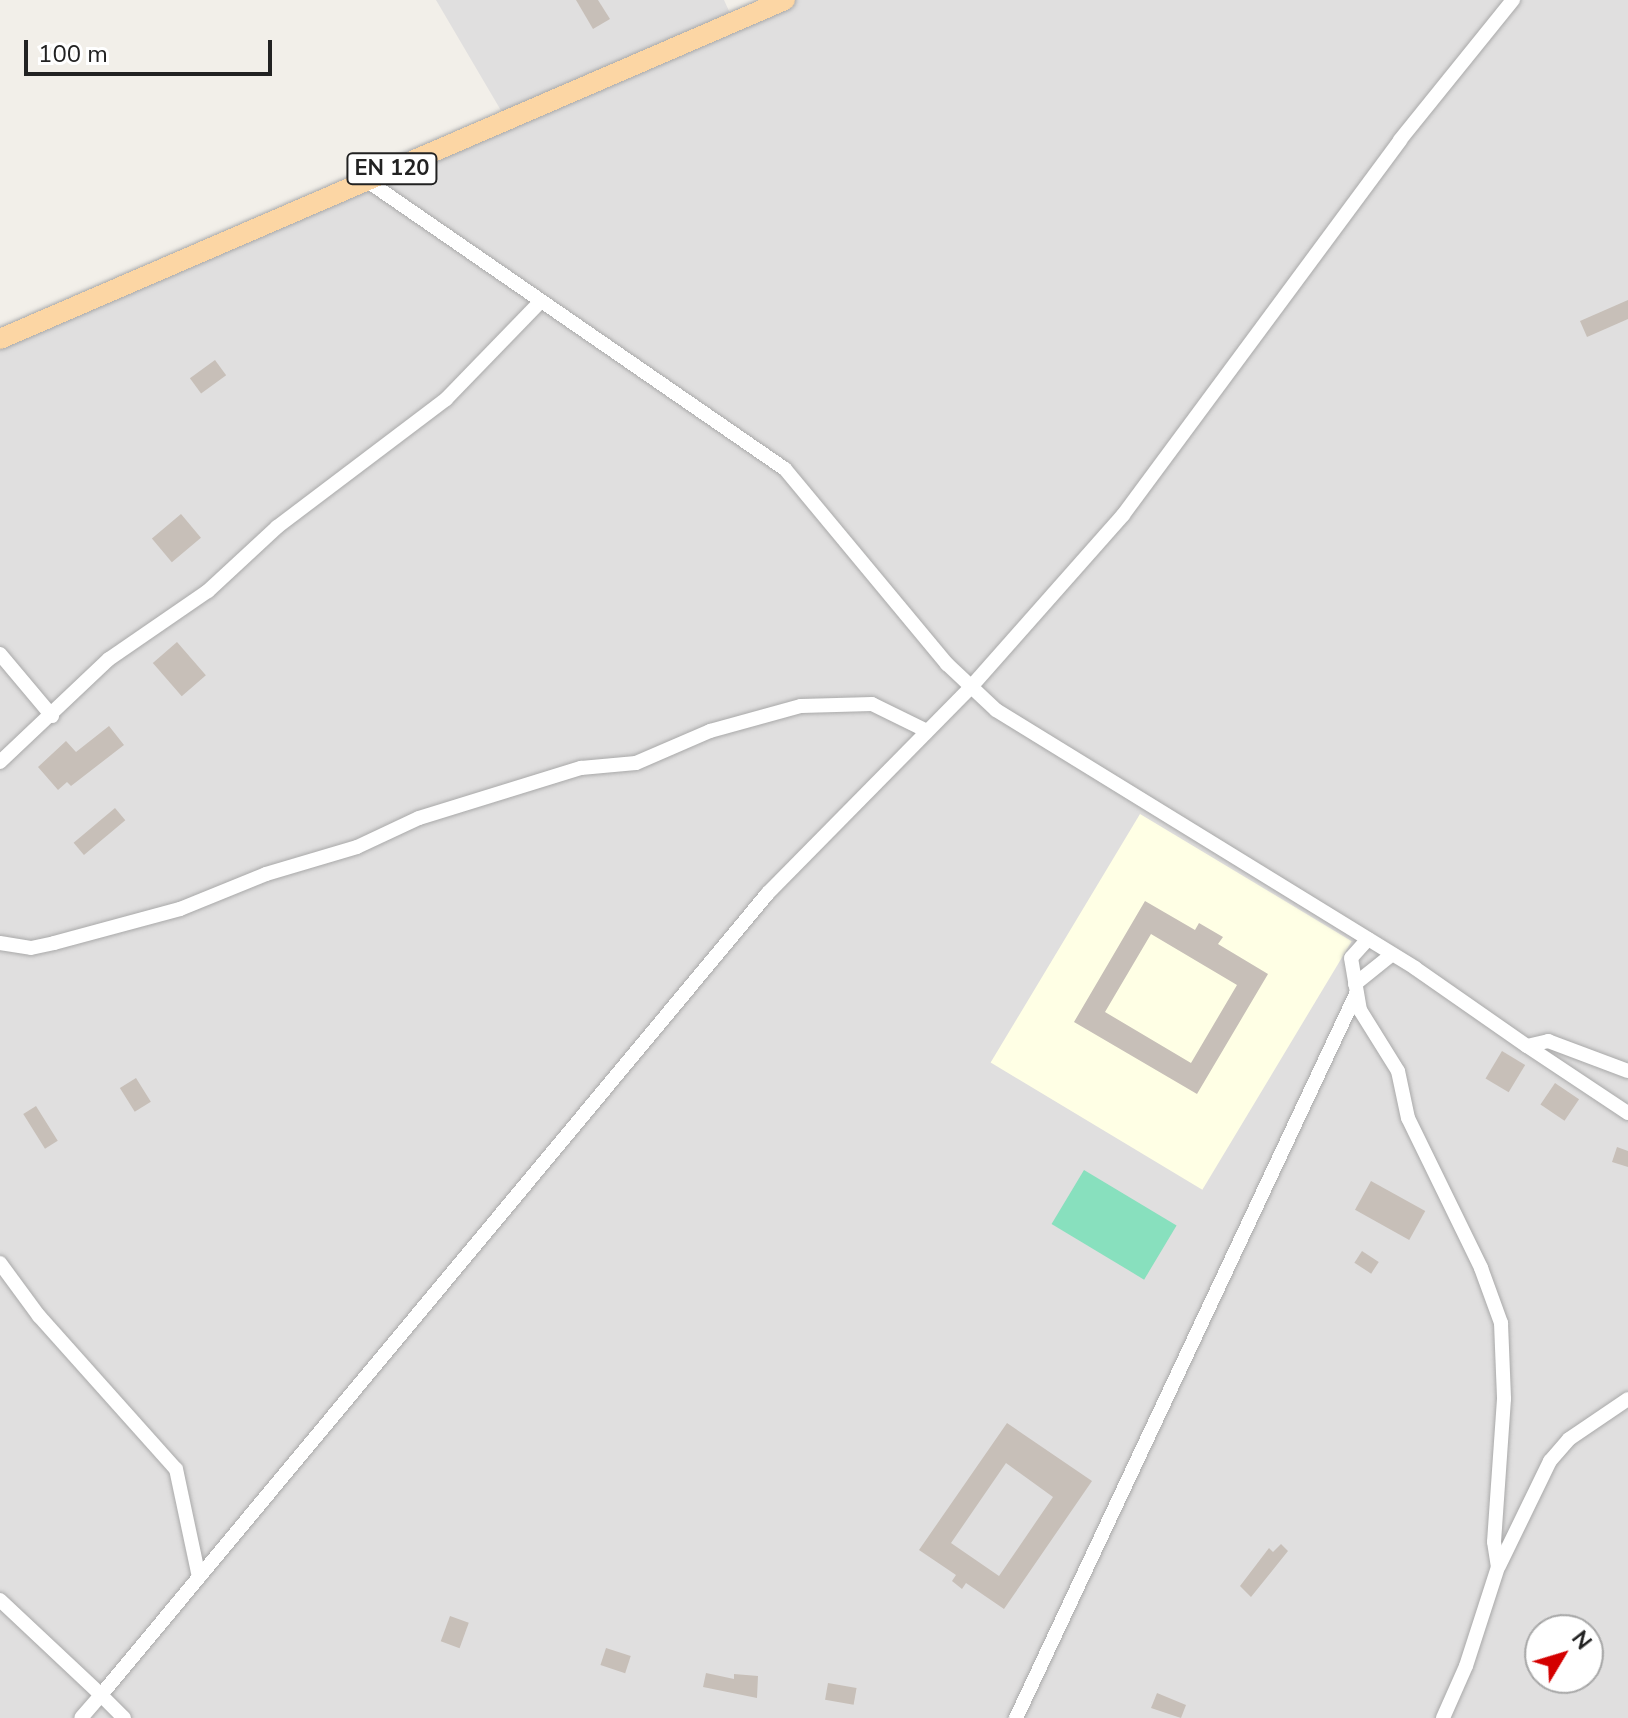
<!DOCTYPE html>
<style>
body{margin:0}
#map{position:relative;width:1628px;height:1718px;overflow:hidden;background:#f2efe9;font-family:"Nunito Sans",sans-serif}
div>[style]{position:absolute}
.residential>*{inset:0;background:#e0dfdf}
.education>*{inset:0;background:#ffffe5;transform-origin:0 0}
.pitch>*{inset:0;background:#88e0be;transform-origin:0 0}
.building>*{inset:0;background:#c7bfb8;transform-origin:0 0}
.roads{filter:drop-shadow(0 0 2px #a9a9a9) drop-shadow(0 0 2px #a9a9a9)}
.street>*{height:14px;margin:-7px;padding:0 7px;transform-origin:7px;border-radius:7px;background:#fff}
.primary>*{height:20px;margin:-10px;padding:0 10px;transform-origin:10px;border-radius:10px;background:#fcd6a4}
span{translate:-50% -50%;white-space:nowrap;text-align:center;line-height:1.15;-webkit-text-stroke:6px #fff;paint-order:stroke}
.shield-label span{padding:2px 6px;background:#fff;border:2px solid;border-radius:6px;-webkit-text-stroke-width:0}
.shield-label{font-size:22px;color:#222;font-weight:700}
.north{position:absolute;left:1524px;top:1614px;width:80px;height:80px;box-sizing:border-box;background:#fff;border:2px solid #a7a7a7;border-radius:50%;rotate:52deg;font-size:22px;font-weight:700;line-height:32px;text-align:center;color:#222}
.north::after{content:'';display:block;margin:auto;width:28px;height:36px;background:#d40000;clip-path:polygon(50% 0,100% 100%,50% 72%,0 100%)}
.scale{position:absolute;left:24px;top:40px;width:248px;height:36px;box-sizing:border-box;border:4px solid #222;border-top:0;padding-left:10px;font-size:24px;line-height:28px;white-space:nowrap;color:#222;-webkit-text-stroke:6px #fff;paint-order:stroke}
</style>
<div id="map">
<div class="residential">
<i style="clip-path:polygon(evenodd,436px 0,724px 0,734px 22px,785px 0,1628px 0,1628px 1718px,0 1718px,0 339px,506px 119px,436px 0,1540px 1630px,1588px 1630px,1588px 1678px,1540px 1678px,1540px 1630px)"></i>
</div>
<div class="education">
<i style="left:1140px;top:814px;width:247px;height:290px;rotate:31deg"></i>
</div>
<div class="pitch">
<i style="left:1084px;top:1170px;width:108px;height:63px;rotate:31deg"></i>
</div>
<div class="building">
<i style="clip-path:polygon(576px 0,598px 0,610px 19px,593px 29px)"></i>
<i style="clip-path:polygon(1628px 300px,1628px 319px,1587px 337px,1580px 321px)"></i>
<i style="left:215px;top:360px;width:19px;height:31px;rotate:54deg"></i>
<i style="left:181px;top:514px;width:31px;height:38px;rotate:50deg"></i>
<i style="left:177px;top:642px;width:44px;height:32px;rotate:49deg"></i>
<i style="clip-path:polygon(109px 726px,124px 745px,71px 786px,67px 782px,58px 790px,38px 767px,66px 741px,76px 752px)"></i>
<i style="left:115px;top:808px;width:16px;height:54px;rotate:50deg"></i>
<i style="clip-path:polygon(evenodd,1145px 901px,1195px 930px,1199px 923px,1223px 937px,1218px 944px,1268px 974px,1197px 1094px,1074px 1022px,1145px 901px,1151px 934px,1237px 985px,1191px 1063px,1105px 1012px,1151px 934px)"></i>
<i style="left:1502px;top:1051px;width:27px;height:32px;rotate:31deg"></i>
<i style="left:136px;top:1078px;width:28px;height:19px;rotate:58deg"></i>
<i style="left:1555px;top:1083px;width:29px;height:26px;rotate:34deg"></i>
<i style="left:36px;top:1106px;width:41px;height:15px;rotate:58deg"></i>
<i style="clip-path:polygon(1617px 1147px,1628px 1151px,1628px 1167px,1612px 1162px)"></i>
<i style="left:1371px;top:1181px;width:62px;height:33px;rotate:29deg"></i>
<i style="left:1362px;top:1251px;width:20px;height:14px;rotate:33deg"></i>
<i style="clip-path:polygon(evenodd,1007px 1423px,1092px 1481px,1004px 1609px,966px 1583px,962px 1589px,952px 1581px,956px 1575px,919px 1550px,1007px 1423px,1006px 1463px,1053px 1497px,999px 1576px,951px 1543px,1006px 1463px)"></i>
<i style="clip-path:polygon(1281px 1544px,1288px 1551px,1251px 1597px,1240px 1586px,1269px 1548px,1273px 1552px)"></i>
<i style="left:450px;top:1616px;width:20px;height:27px;rotate:20deg"></i>
<i style="left:606px;top:1648px;width:26px;height:18px;rotate:18deg"></i>
<i style="clip-path:polygon(706px 1673px,734px 1679px,734px 1674px,758px 1676px,757px 1698px,703px 1687px)"></i>
<i style="left:828px;top:1683px;width:29px;height:17px;rotate:10deg"></i>
<i style="clip-path:polygon(1157px 1693px,1186px 1705px,1181px 1718px,1151px 1708px)"></i>
</div>
<div class="roads">
<div class="street">
<i style="left:366px;top:180px;width:509px;rotate:34.6deg"></i>
<i style="left:785px;top:469px;width:254px;rotate:50.3deg"></i>
<i style="left:947px;top:664px;width:67px;rotate:43.2deg"></i>
<i style="left:996px;top:710px;width:492px;rotate:31.6deg"></i>
<i style="left:1415px;top:968px;width:136px;rotate:34.9deg"></i>
<i style="left:1527px;top:1046px;width:22px;rotate:-13deg"></i>
<i style="left:1548px;top:1041px;width:85px;rotate:20.6deg"></i>
<i style="left:0;top:654px;width:81px;rotate:50deg"></i>
<i style="left:0;top:762px;width:150px;rotate:-43.4deg"></i>
<i style="left:109px;top:659px;width:120px;rotate:-34.5deg"></i>
<i style="left:208px;top:591px;width:94px;rotate:-42.8deg"></i>
<i style="left:277px;top:527px;width:212px;rotate:-37.1deg"></i>
<i style="left:446px;top:399px;width:136px;rotate:-45.9deg"></i>
<i style="left:1368px;top:939px;width:25px;rotate:132deg"></i>
<i style="left:1351px;top:958px;width:53px;rotate:80.2deg"></i>
<i style="left:1360px;top:1010px;width:72px;rotate:58.1deg"></i>
<i style="left:1398px;top:1071px;width:48px;rotate:78deg"></i>
<i style="left:1408px;top:1118px;width:167px;rotate:64deg"></i>
<i style="left:1481px;top:1268px;width:59px;rotate:70deg"></i>
<i style="left:1501px;top:1323px;width:76px;rotate:87.7deg"></i>
<i style="left:1504px;top:1399px;width:143px;rotate:94deg"></i>
<i style="left:1494px;top:1542px;width:25px;rotate:81deg"></i>
<i style="left:1498px;top:1567px;width:104px;rotate:107.9deg"></i>
<i style="left:1466px;top:1666px;width:57px;rotate:113.9deg"></i>
<i style="left:0;top:943px;width:31px;rotate:9deg"></i>
<i style="left:31px;top:948px;width:24px;rotate:-12deg"></i>
<i style="left:54px;top:943px;width:131px;rotate:-15.1deg"></i>
<i style="left:180px;top:909px;width:93px;rotate:-22.1deg"></i>
<i style="left:266px;top:874px;width:95px;rotate:-16.5deg"></i>
<i style="left:357px;top:847px;width:68px;rotate:-25.1deg"></i>
<i style="left:419px;top:818px;width:170px;rotate:-17.2deg"></i>
<i style="left:581px;top:768px;width:55px;rotate:-5.2deg"></i>
<i style="left:636px;top:763px;width:81px;rotate:-23.4deg"></i>
<i style="left:710px;top:731px;width:94px;rotate:-15.4deg"></i>
<i style="left:801px;top:706px;width:71px;rotate:-1.6deg"></i>
<i style="left:872px;top:704px;width:59px;rotate:26.1deg"></i>
<i style="left:1355px;top:984px;width:45px;rotate:-38.7deg"></i>
<i style="left:1527px;top:1046px;width:121px;rotate:33.6deg"></i>
<i style="left:0;top:1263px;width:66px;rotate:53.7deg"></i>
<i style="left:39px;top:1316px;width:205px;rotate:48.2deg"></i>
<i style="left:176px;top:1469px;width:110px;rotate:78deg"></i>
<i style="left:1499px;top:1566px;width:117px;rotate:-64.1deg"></i>
<i style="left:1550px;top:1461px;width:29px;rotate:-49deg"></i>
<i style="left:1569px;top:1439px;width:71px;rotate:-34.1deg"></i>
<i style="left:0;top:1600px;width:139px;rotate:43.2deg"></i>
<i style="left:101px;top:1695px;width:30px;rotate:131deg"></i>
<i style="left:124px;top:1718px;width:33px;rotate:-135deg"></i>
<i style="left:101px;top:1695px;width:1043px;rotate:-50.25deg"></i>
<i style="left:768px;top:893px;width:288px;rotate:-45.4deg"></i>
<i style="left:970px;top:688px;width:231px;rotate:-48.5deg"></i>
<i style="left:1123px;top:515px;width:466px;rotate:-53.5deg"></i>
<i style="left:1400px;top:140px;width:180px;rotate:-51.1deg"></i>
<i style="left:1016px;top:1718px;width:800px;rotate:-64.84deg"></i>
</div>
<div class="primary">
<i style="left:0;top:339px;width:855px;rotate:-23.36deg"></i>
</div>
</div>
<div class="shield-label">
<span style="left:392px;top:169px">EN 120</span>
</div>
<div class="north">N</div>
<div class="scale">100 m</div>
</div>
